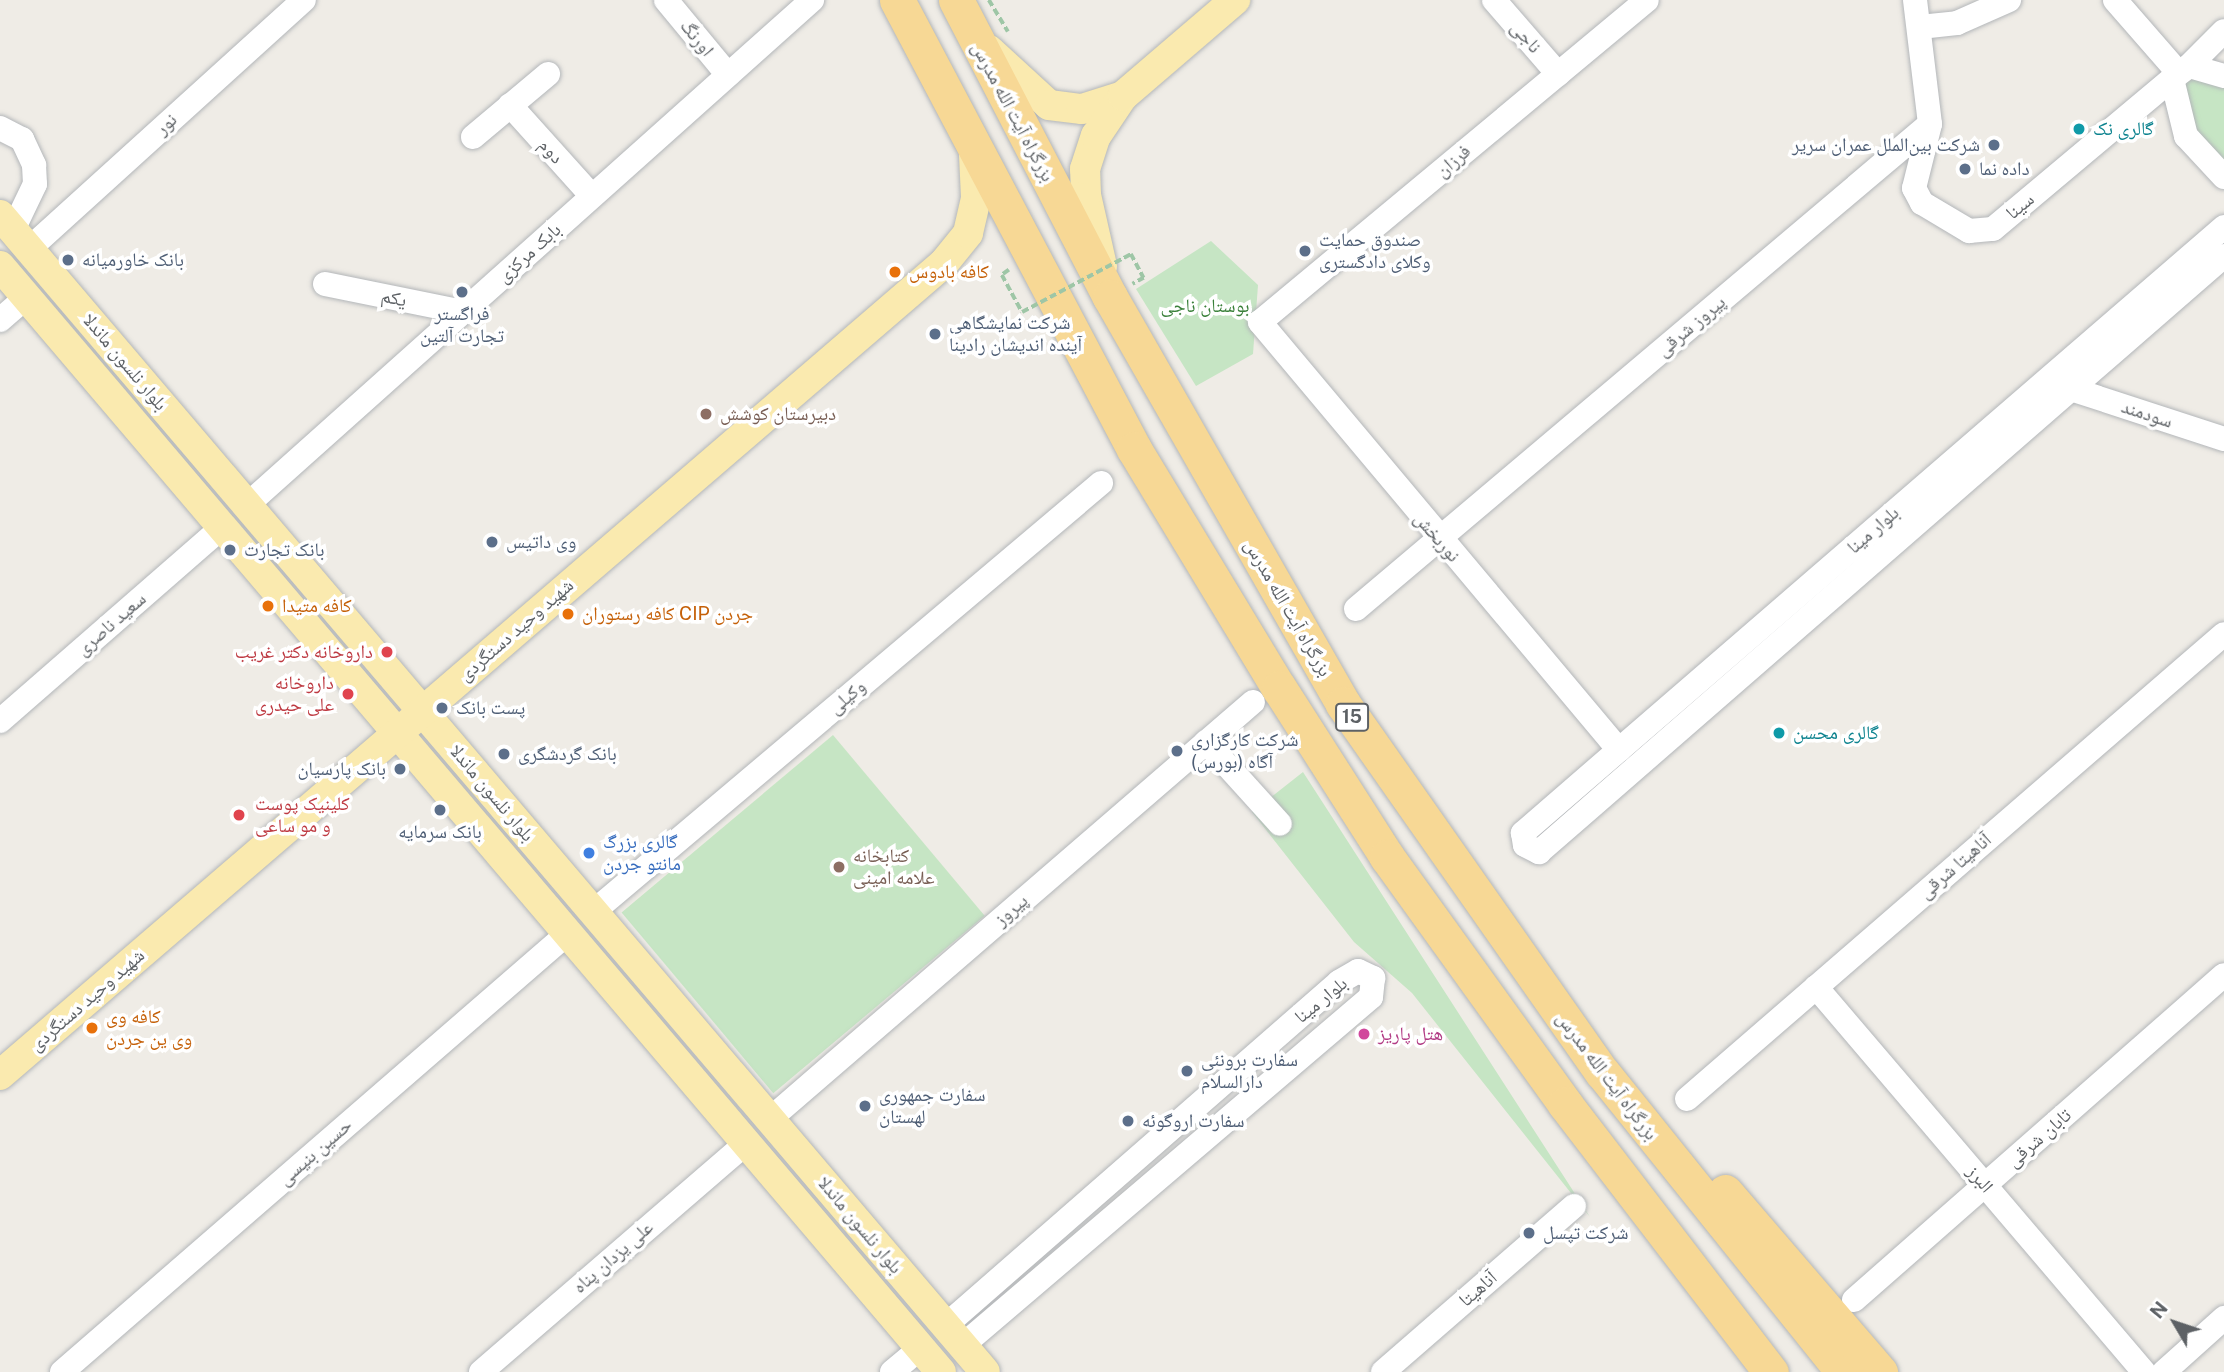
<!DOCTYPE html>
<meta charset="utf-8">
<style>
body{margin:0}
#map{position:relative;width:2224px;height:1372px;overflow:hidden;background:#efece6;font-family:"Public Sans","Noto Naskh Arabic",sans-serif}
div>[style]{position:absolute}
.green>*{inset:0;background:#c6e5c4;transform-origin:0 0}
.path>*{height:3.5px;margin-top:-1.75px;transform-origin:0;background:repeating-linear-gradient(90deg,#9ec6a6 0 7px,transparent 0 10.5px)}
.roads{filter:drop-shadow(0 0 2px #b3b6b9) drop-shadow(0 0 2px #b3b6b9)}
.minor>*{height:24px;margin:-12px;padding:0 12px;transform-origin:12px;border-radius:12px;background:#fff}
.major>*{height:30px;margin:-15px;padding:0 15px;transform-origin:15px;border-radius:15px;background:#faeaaf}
.highway>*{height:35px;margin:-17.5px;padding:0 17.5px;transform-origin:17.5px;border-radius:17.5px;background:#f7d895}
.path-bridge>*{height:3.5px;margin-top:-1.75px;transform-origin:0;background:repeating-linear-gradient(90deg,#9ec6a6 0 7px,transparent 0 10.5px)}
.dots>*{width:19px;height:19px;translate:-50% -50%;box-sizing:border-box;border:4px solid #fff;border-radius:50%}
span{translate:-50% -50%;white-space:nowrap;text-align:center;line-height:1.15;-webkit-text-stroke:7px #fff;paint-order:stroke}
.shield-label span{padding:2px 5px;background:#fff;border:2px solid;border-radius:5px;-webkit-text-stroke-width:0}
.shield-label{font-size:18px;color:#5d6165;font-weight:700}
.street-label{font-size:19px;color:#5d6165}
.culture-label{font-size:19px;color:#0d838f}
.left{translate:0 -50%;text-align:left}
.service-label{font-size:19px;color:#4e5e75}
.right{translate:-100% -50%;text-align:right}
.food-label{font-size:19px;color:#c56008}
.park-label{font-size:19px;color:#3a803a}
.education-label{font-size:19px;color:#785e54}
.health-label{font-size:19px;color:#be3a42}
.shop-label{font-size:19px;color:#366cbe}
.hotel-label{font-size:19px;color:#b23c85}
.north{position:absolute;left:2140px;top:1288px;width:70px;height:70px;-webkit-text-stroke:5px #fff;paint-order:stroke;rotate:309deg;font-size:19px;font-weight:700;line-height:28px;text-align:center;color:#5d6165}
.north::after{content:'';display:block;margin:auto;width:24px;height:32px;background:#5d6165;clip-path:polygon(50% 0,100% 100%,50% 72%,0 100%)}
</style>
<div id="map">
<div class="green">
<i style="clip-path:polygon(2182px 74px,2224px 82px,2224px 170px,2200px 148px)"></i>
<i style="clip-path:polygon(1211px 241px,1258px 285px,1253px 354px,1196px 386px,1136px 289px)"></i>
<i style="left:833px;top:735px;width:236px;height:276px;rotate:50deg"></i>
<i style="clip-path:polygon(1303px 772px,1590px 1217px,1412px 993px,1354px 942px,1252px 812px)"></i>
</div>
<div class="path">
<i style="left:989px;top:0;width:37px;rotate:59deg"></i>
<i style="left:1131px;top:254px;width:27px;rotate:62deg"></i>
<i style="left:1144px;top:278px;width:13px;rotate:151deg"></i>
<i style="left:1009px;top:270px;width:9px;rotate:144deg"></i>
<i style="left:1002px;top:275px;width:42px;rotate:61.6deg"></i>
</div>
<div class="roads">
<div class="minor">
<i style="left:666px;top:0;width:97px;rotate:50.4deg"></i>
<i style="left:1494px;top:0;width:98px;rotate:49.1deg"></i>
<i style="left:1915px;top:0;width:125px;rotate:83.1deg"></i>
<i style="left:1930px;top:124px;width:66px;rotate:104deg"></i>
<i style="left:1914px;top:188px;width:17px;rotate:62deg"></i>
<i style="left:1922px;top:203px;width:55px;rotate:30.8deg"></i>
<i style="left:1969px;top:231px;width:24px;rotate:-5deg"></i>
<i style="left:1993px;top:229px;width:234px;rotate:-40deg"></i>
<i style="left:2115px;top:0;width:93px;rotate:48.9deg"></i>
<i style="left:1920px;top:27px;width:37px;rotate:-6deg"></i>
<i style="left:1957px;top:23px;width:57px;rotate:-23.9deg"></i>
<i style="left:2189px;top:66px;width:49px;rotate:-45deg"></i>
<i style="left:2224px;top:76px;width:36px;rotate:-164deg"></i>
<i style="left:2189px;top:66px;width:21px;rotate:143deg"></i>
<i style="left:2172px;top:79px;width:59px;rotate:76.2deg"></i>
<i style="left:2186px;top:136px;width:56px;rotate:47.2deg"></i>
<i style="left:510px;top:105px;width:122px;rotate:48deg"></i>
<i style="left:0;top:128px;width:25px;rotate:27deg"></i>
<i style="left:22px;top:139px;width:29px;rotate:65deg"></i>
<i style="left:34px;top:165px;width:19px;rotate:87deg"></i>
<i style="left:35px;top:184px;width:51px;rotate:115.6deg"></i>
<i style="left:473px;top:137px;width:98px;rotate:-40deg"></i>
<i style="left:2224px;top:227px;width:927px;rotate:139.16deg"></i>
<i style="left:1523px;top:833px;width:12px;rotate:81deg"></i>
<i style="left:1525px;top:845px;width:16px;rotate:27deg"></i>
<i style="left:1539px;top:852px;width:908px;rotate:-41.03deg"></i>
<i style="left:29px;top:249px;width:371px;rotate:-42.2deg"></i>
<i style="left:325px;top:284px;width:141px;rotate:11.5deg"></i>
<i style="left:0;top:320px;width:35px;rotate:-41deg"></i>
<i style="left:2071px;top:389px;width:161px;rotate:18.1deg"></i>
<i style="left:247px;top:505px;width:758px;rotate:-41.79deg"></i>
<i style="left:1356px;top:609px;width:751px;rotate:-40.2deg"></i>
<i style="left:0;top:721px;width:295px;rotate:-41.1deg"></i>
<i style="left:1206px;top:742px;width:110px;rotate:47.9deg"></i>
<i style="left:1619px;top:750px;width:559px;rotate:-129.99deg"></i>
<i style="left:1260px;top:322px;width:503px;rotate:-39.76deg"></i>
<i style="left:593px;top:912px;width:665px;rotate:-40.18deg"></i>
<i style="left:1816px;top:987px;width:506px;rotate:49.57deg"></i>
<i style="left:1687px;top:1099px;width:710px;rotate:-40.89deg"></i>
<i style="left:770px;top:1119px;width:638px;rotate:-40.81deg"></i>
<i style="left:1854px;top:1300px;width:492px;rotate:-41.3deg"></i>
<i style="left:945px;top:1326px;width:523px;rotate:-41.12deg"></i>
<i style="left:1339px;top:982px;width:22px;rotate:-30deg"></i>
<i style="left:1358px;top:971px;width:17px;rotate:25deg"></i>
<i style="left:1373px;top:978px;width:19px;rotate:96deg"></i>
<i style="left:1371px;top:997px;width:538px;rotate:139.53deg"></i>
<i style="left:62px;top:1372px;width:670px;rotate:-40.94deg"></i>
<i style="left:481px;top:1372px;width:350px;rotate:-40.8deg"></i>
<i style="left:892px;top:1372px;width:38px;rotate:-40deg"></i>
<i style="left:1383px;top:1372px;width:253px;rotate:-41deg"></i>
<i style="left:2164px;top:1372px;width:81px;rotate:-42deg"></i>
</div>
<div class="major">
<i style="left:989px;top:50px;width:81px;rotate:42.5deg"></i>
<i style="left:1049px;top:105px;width:33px;rotate:7deg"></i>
<i style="left:1082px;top:109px;width:43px;rotate:-17.6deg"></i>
<i style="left:0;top:215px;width:1519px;rotate:49.59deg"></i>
<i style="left:0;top:266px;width:1452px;rotate:49.61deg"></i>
<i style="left:1102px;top:266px;width:73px;rotate:-102.7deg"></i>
<i style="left:1086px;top:195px;width:26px;rotate:-92deg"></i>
<i style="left:1085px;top:169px;width:35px;rotate:-72deg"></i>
<i style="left:1096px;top:136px;width:48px;rotate:-56deg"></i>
<i style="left:1123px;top:96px;width:148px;rotate:-40.6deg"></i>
<i style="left:0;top:1075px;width:1245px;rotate:-40.7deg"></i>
<i style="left:944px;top:263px;width:38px;rotate:-51deg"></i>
<i style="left:968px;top:233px;width:37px;rotate:-77deg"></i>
<i style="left:976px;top:197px;width:43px;rotate:-92.7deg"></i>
</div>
<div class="highway">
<i style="left:897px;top:0;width:508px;rotate:62.17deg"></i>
<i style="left:1134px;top:449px;width:280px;rotate:58.8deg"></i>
<i style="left:1279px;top:688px;width:201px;rotate:57.4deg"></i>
<i style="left:1387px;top:857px;width:304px;rotate:54.2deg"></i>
<i style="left:1565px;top:1104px;width:338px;rotate:52.5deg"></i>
<i style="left:956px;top:0;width:335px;rotate:62.6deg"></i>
<i style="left:1110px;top:297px;width:469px;rotate:60.2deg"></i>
<i style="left:1343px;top:704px;width:450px;rotate:54.9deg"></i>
<i style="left:1602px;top:1072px;width:385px;rotate:51.2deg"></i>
<i style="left:1725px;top:1192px;width:238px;rotate:49.3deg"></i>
</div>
</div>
<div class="path-bridge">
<i style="left:1022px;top:312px;width:123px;rotate:-28deg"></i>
</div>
<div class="dots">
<i style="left:2079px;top:129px;background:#0f9aa8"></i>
<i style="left:1994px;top:145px;background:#5c6f8a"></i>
<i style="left:1965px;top:169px;background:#5c6f8a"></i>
<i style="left:1305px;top:251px;background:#5c6f8a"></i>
<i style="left:68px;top:260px;background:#5c6f8a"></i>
<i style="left:895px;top:272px;background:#e8710a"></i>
<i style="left:462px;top:292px;background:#5c6f8a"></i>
<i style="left:935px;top:334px;background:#5c6f8a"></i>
<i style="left:706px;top:414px;background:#8d6e63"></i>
<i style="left:492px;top:542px;background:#5c6f8a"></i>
<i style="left:230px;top:550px;background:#5c6f8a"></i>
<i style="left:268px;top:606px;background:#e8710a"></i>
<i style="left:568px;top:614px;background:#e8710a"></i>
<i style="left:387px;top:652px;background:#e0444e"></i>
<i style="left:348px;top:694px;background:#e0444e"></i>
<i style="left:442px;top:708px;background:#5c6f8a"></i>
<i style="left:1779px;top:733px;background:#0f9aa8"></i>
<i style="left:1177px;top:751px;background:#5c6f8a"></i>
<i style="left:504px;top:754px;background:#5c6f8a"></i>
<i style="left:400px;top:769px;background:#5c6f8a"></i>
<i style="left:440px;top:810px;background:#5c6f8a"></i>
<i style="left:239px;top:815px;background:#e0444e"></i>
<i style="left:589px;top:853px;background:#3f7fe0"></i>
<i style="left:839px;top:867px;background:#8d6e63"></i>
<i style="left:92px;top:1028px;background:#e8710a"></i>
<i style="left:1364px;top:1034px;background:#d1479c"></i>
<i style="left:1187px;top:1071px;background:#5c6f8a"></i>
<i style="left:865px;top:1106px;background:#5c6f8a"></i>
<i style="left:1128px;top:1121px;background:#5c6f8a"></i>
<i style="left:1529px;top:1233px;background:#5c6f8a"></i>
</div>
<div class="shield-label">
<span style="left:1352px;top:717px">15</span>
</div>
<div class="street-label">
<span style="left:1526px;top:37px;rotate:49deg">ناجی</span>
<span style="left:697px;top:38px;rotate:51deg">اورنگ</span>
<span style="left:1013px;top:112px;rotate:62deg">بزرگراه آیت الله مدرس</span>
<span style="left:166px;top:124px;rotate:-42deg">نور</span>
<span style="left:551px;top:151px;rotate:48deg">دوم</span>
<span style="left:1453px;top:161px;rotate:-40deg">فرزان</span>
<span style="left:2020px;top:206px;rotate:-40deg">سینا</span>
<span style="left:529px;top:253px;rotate:-42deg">بابک مرکزی</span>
<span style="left:394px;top:298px;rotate:12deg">یکم</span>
<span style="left:1691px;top:326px;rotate:-40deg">پیروز شرقی</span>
<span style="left:125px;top:362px;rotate:50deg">بلوار نلسون ماندلا</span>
<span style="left:2147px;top:414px;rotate:18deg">سودمند</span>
<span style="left:1873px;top:530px;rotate:-41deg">بلوار مینا</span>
<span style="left:1437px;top:537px;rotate:49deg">نوربخش</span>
<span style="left:1288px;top:608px;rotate:60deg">بزرگراه آیت الله مدرس</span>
<span style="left:111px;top:624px;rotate:-41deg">سعید ناصری</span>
<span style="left:516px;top:630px;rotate:-41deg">شهید وحید دستگردی</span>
<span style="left:847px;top:697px;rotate:-40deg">وكيلی</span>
<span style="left:492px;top:793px;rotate:50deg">بلوار نلسون ماندلا</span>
<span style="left:1955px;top:866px;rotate:-41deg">آناهیتا شرقی</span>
<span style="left:1011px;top:910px;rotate:-41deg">پیروز</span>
<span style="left:87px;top:1000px;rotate:-41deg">شهید وحید دستگردی</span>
<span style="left:1321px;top:1000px;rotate:-39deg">بلوار مینا</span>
<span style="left:1607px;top:1076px;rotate:53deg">بزرگراه آیت الله مدرس</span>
<span style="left:2039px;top:1138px;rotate:-41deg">تابان شرقی</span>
<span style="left:315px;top:1152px;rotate:-41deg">حسین بنیسی</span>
<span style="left:1980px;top:1179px;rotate:50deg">البرز</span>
<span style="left:860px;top:1225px;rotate:50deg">بلوار نلسون ماندلا</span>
<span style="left:613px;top:1257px;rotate:-41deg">علی یزدان پناه</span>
<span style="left:1478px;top:1289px;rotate:-41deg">آناهیتا</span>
</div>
<div class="culture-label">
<span class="left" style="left:2093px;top:129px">گالری نک</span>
<span class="left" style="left:1793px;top:733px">گالری محسن</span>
</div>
<div class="service-label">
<span class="right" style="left:1980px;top:145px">شرکت بین‌الملل عمران سریر</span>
<span class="left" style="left:1979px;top:169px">داده نما</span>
<span class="left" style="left:1319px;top:251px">صندوق حمایت<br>وکلای دادگستری</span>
<span class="left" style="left:82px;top:260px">بانک خاورمیانه</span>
<span style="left:462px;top:325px">فراگستر<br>تجارت آلتین</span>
<span class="left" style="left:949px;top:334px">شرکت نمایشگاهی<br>آینده اندیشان رادینا</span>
<span class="left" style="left:506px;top:542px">وی داتیس</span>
<span class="left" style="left:244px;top:550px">بانک تجارت</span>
<span class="left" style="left:456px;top:708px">پست بانک</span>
<span class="left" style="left:1191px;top:751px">شرکت کارگزاری<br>آگاه (بورس)</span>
<span class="left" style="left:518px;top:754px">بانک گردشگری</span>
<span class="right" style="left:386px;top:769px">بانک پارسیان</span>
<span style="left:440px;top:832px">بانک سرمایه</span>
<span class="left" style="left:1201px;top:1071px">سفارت برونئی<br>دارالسلام</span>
<span class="left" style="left:879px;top:1106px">سفارت جمهوری<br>لهستان</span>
<span class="left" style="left:1142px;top:1121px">سفارت اروگوئه</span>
<span class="left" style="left:1543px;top:1233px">شرکت تپسل</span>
</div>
<div class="food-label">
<span class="left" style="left:909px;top:272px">کافه بادوس</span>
<span class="left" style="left:282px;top:606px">کافه متیدا</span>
<span class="left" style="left:582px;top:614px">كافه رستوران CIP جردن</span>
<span class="left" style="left:106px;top:1028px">کافه وی<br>وی ین جردن</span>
</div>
<div class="park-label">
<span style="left:1205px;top:306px">بوستان ناجی</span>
</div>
<div class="education-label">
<span class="left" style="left:720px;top:414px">دبیرستان کوشش</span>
<span class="left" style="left:853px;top:867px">کتابخانه<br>علامه امینی</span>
</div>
<div class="health-label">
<span class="right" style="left:373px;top:652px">داروخانه دکتر غریب</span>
<span class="right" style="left:334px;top:694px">داروخانه<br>علی حیدری</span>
<span class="left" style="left:255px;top:815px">کلینیک پوست<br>و مو ساعی</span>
</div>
<div class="shop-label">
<span class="left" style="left:603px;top:853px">گالری بزرگ<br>مانتو جردن</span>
</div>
<div class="hotel-label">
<span class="left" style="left:1378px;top:1034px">هتل پاریز</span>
</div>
<div class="north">N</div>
</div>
